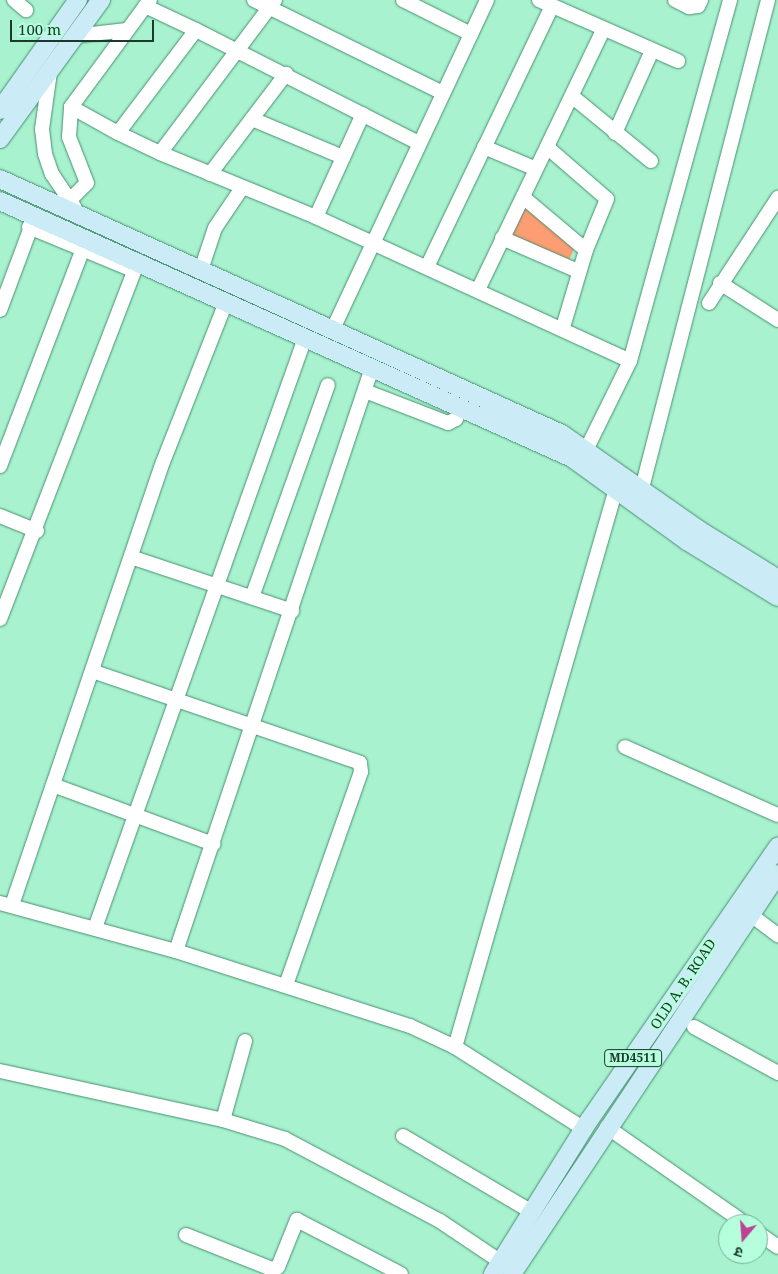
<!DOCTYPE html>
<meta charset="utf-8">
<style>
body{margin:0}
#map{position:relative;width:778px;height:1274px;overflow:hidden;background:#a8f2cf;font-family:"Noto Serif","Noto Sans Devanagari",serif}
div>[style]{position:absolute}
.green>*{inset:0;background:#fd9d73}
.roads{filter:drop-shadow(0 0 1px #489071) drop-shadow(0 0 1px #489071)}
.minor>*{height:14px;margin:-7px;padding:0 7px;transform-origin:7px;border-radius:7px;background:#fff}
.major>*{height:18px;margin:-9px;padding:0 9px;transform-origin:9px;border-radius:9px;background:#cbebf7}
span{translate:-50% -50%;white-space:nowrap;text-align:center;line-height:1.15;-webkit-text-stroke:4.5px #b5ffdc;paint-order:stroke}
.shield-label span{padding:1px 4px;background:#b5ffdc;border:1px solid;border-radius:4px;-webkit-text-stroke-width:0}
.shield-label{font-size:12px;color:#1b3a2c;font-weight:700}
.street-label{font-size:14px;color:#1b3a2c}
.north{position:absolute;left:718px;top:1214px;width:50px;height:50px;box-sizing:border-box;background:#b5ffdc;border:1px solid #77b096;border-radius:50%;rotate:198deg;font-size:14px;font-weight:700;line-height:20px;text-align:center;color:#1b3a2c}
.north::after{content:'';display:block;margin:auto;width:18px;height:22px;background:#bd4293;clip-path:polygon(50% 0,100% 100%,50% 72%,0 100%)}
.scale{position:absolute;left:10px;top:20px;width:144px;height:22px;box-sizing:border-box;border:2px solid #1b3a2c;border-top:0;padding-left:6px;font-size:15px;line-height:18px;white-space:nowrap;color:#1b3a2c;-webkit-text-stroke:4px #b5ffdc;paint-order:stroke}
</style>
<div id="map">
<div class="green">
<i style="clip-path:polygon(524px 202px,576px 245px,568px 262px,506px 233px)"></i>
</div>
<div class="roads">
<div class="minor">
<i style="left:14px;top:0;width:16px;rotate:40deg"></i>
<i style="left:254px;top:0;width:211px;rotate:26.2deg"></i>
<i style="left:275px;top:0;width:191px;rotate:126.9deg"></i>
<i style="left:160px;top:153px;width:169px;rotate:22.3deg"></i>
<i style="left:316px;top:217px;width:345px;rotate:24.6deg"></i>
<i style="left:403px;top:0;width:76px;rotate:26.6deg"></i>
<i style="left:539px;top:0;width:152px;rotate:23.7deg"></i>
<i style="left:675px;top:0;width:16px;rotate:27deg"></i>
<i style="left:689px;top:7px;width:9px;rotate:-6deg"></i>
<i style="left:698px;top:6px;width:7px;rotate:-63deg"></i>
<i style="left:145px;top:6px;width:56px;rotate:25.2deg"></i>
<i style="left:74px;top:36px;width:53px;rotate:-6.5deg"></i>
<i style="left:50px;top:72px;width:58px;rotate:98deg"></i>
<i style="left:42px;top:129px;width:25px;rotate:83deg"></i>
<i style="left:45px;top:154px;width:21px;rotate:71deg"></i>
<i style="left:52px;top:174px;width:40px;rotate:56deg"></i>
<i style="left:573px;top:97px;width:101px;rotate:39.4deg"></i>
<i style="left:71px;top:107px;width:54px;rotate:29deg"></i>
<i style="left:118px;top:133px;width:129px;rotate:-52.9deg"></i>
<i style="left:196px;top:30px;width:248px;rotate:26.9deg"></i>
<i style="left:252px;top:119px;width:99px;rotate:22.7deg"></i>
<i style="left:118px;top:133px;width:47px;rotate:25.5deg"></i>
<i style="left:615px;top:133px;width:88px;rotate:-65.8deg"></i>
<i style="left:484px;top:147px;width:56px;rotate:22.9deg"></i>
<i style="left:547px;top:147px;width:79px;rotate:40.9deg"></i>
<i style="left:607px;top:199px;width:55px;rotate:112.4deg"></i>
<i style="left:210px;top:174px;width:126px;rotate:-52.8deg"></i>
<i style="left:523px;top:197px;width:82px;rotate:40.1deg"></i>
<i style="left:586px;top:250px;width:80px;rotate:106.6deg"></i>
<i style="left:69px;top:201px;width:25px;rotate:-45deg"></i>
<i style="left:87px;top:183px;width:49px;rotate:-111.4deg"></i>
<i style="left:69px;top:137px;width:30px;rotate:-86deg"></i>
<i style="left:71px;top:107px;width:133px;rotate:-53.6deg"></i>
<i style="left:316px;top:217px;width:113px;rotate:-65.5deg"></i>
<i style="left:29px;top:227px;width:113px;rotate:22.5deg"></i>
<i style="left:502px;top:238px;width:83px;rotate:23.5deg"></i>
<i style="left:427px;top:267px;width:289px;rotate:-64.4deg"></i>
<i style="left:201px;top:270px;width:44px;rotate:-71.6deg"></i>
<i style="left:215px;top:228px;width:48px;rotate:-56deg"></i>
<i style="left:720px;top:283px;width:69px;rotate:32.5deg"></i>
<i style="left:478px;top:290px;width:288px;rotate:-64.3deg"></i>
<i style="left:709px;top:303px;width:126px;rotate:-56.7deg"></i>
<i style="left:0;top:310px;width:97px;rotate:-69.5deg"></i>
<i style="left:332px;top:331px;width:365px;rotate:-64.9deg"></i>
<i style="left:365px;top:391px;width:89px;rotate:21.1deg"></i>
<i style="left:448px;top:423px;width:9px;rotate:-27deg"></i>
<i style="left:456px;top:419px;width:13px;rotate:-67deg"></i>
<i style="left:587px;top:448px;width:97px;rotate:-63.7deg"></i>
<i style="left:630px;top:361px;width:375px;rotate:-74.5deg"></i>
<i style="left:0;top:466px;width:232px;rotate:-69.1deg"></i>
<i style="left:642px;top:488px;width:504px;rotate:-75.52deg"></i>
<i style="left:0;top:516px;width:40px;rotate:22deg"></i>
<i style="left:131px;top:557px;width:170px;rotate:18.5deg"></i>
<i style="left:252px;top:597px;width:225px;rotate:-70.3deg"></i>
<i style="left:0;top:619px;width:384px;rotate:-68.9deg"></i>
<i style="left:92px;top:671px;width:283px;rotate:18.9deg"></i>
<i style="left:360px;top:763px;width:9px;rotate:84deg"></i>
<i style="left:361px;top:772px;width:226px;rotate:109.4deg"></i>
<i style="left:625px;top:747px;width:167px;rotate:24deg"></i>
<i style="left:53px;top:785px;width:171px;rotate:20.2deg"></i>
<i style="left:0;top:903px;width:182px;rotate:15.3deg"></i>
<i style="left:176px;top:951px;width:246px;rotate:17.8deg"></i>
<i style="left:410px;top:1026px;width:50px;rotate:25deg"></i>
<i style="left:455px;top:1047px;width:153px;rotate:32.4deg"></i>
<i style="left:12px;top:905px;width:468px;rotate:-71.2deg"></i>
<i style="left:163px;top:462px;width:172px;rotate:-68.5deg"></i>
<i style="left:751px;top:915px;width:34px;rotate:37deg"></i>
<i style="left:95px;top:928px;width:626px;rotate:-70.41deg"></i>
<i style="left:176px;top:951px;width:615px;rotate:-71.42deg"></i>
<i style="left:694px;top:1027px;width:96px;rotate:28.7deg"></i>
<i style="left:455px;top:1047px;width:588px;rotate:-73.91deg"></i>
<i style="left:0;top:1071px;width:228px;rotate:12.4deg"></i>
<i style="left:223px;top:1120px;width:65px;rotate:17deg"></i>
<i style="left:285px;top:1139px;width:175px;rotate:27.9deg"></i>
<i style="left:440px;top:1221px;width:73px;rotate:33.9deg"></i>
<i style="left:223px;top:1120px;width:82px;rotate:-74.4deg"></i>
<i style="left:607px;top:1127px;width:169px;rotate:34.9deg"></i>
<i style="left:403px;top:1136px;width:150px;rotate:30.5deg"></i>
<i style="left:758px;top:1233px;width:24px;rotate:35deg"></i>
<i style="left:186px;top:1235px;width:92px;rotate:21.6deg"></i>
<i style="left:272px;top:1269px;width:6px;rotate:-18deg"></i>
<i style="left:278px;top:1267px;width:51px;rotate:-68deg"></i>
<i style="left:297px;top:1220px;width:117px;rotate:27.4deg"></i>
</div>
<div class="major">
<i style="left:0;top:110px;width:135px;rotate:-54.7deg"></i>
<i style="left:0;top:139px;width:172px;rotate:-54deg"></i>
<i style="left:0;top:179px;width:617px;rotate:24.41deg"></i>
<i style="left:562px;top:434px;width:167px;rotate:35deg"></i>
<i style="left:699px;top:530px;width:93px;rotate:31.8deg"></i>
<i style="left:0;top:201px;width:627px;rotate:24.19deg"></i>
<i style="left:572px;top:458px;width:142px;rotate:35.8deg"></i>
<i style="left:687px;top:541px;width:107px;rotate:31.6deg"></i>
<i style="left:493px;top:1274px;width:183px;rotate:-58deg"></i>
<i style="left:590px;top:1119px;width:331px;rotate:-55.4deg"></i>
<i style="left:512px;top:1274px;width:480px;rotate:-56.4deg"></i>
</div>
</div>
<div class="shield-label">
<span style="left:633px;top:1058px">MD4511</span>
</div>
<div class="street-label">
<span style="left:683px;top:984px;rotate:-56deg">OLD A. B. ROAD</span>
</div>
<div class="north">उ</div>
<div class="scale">100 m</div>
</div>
